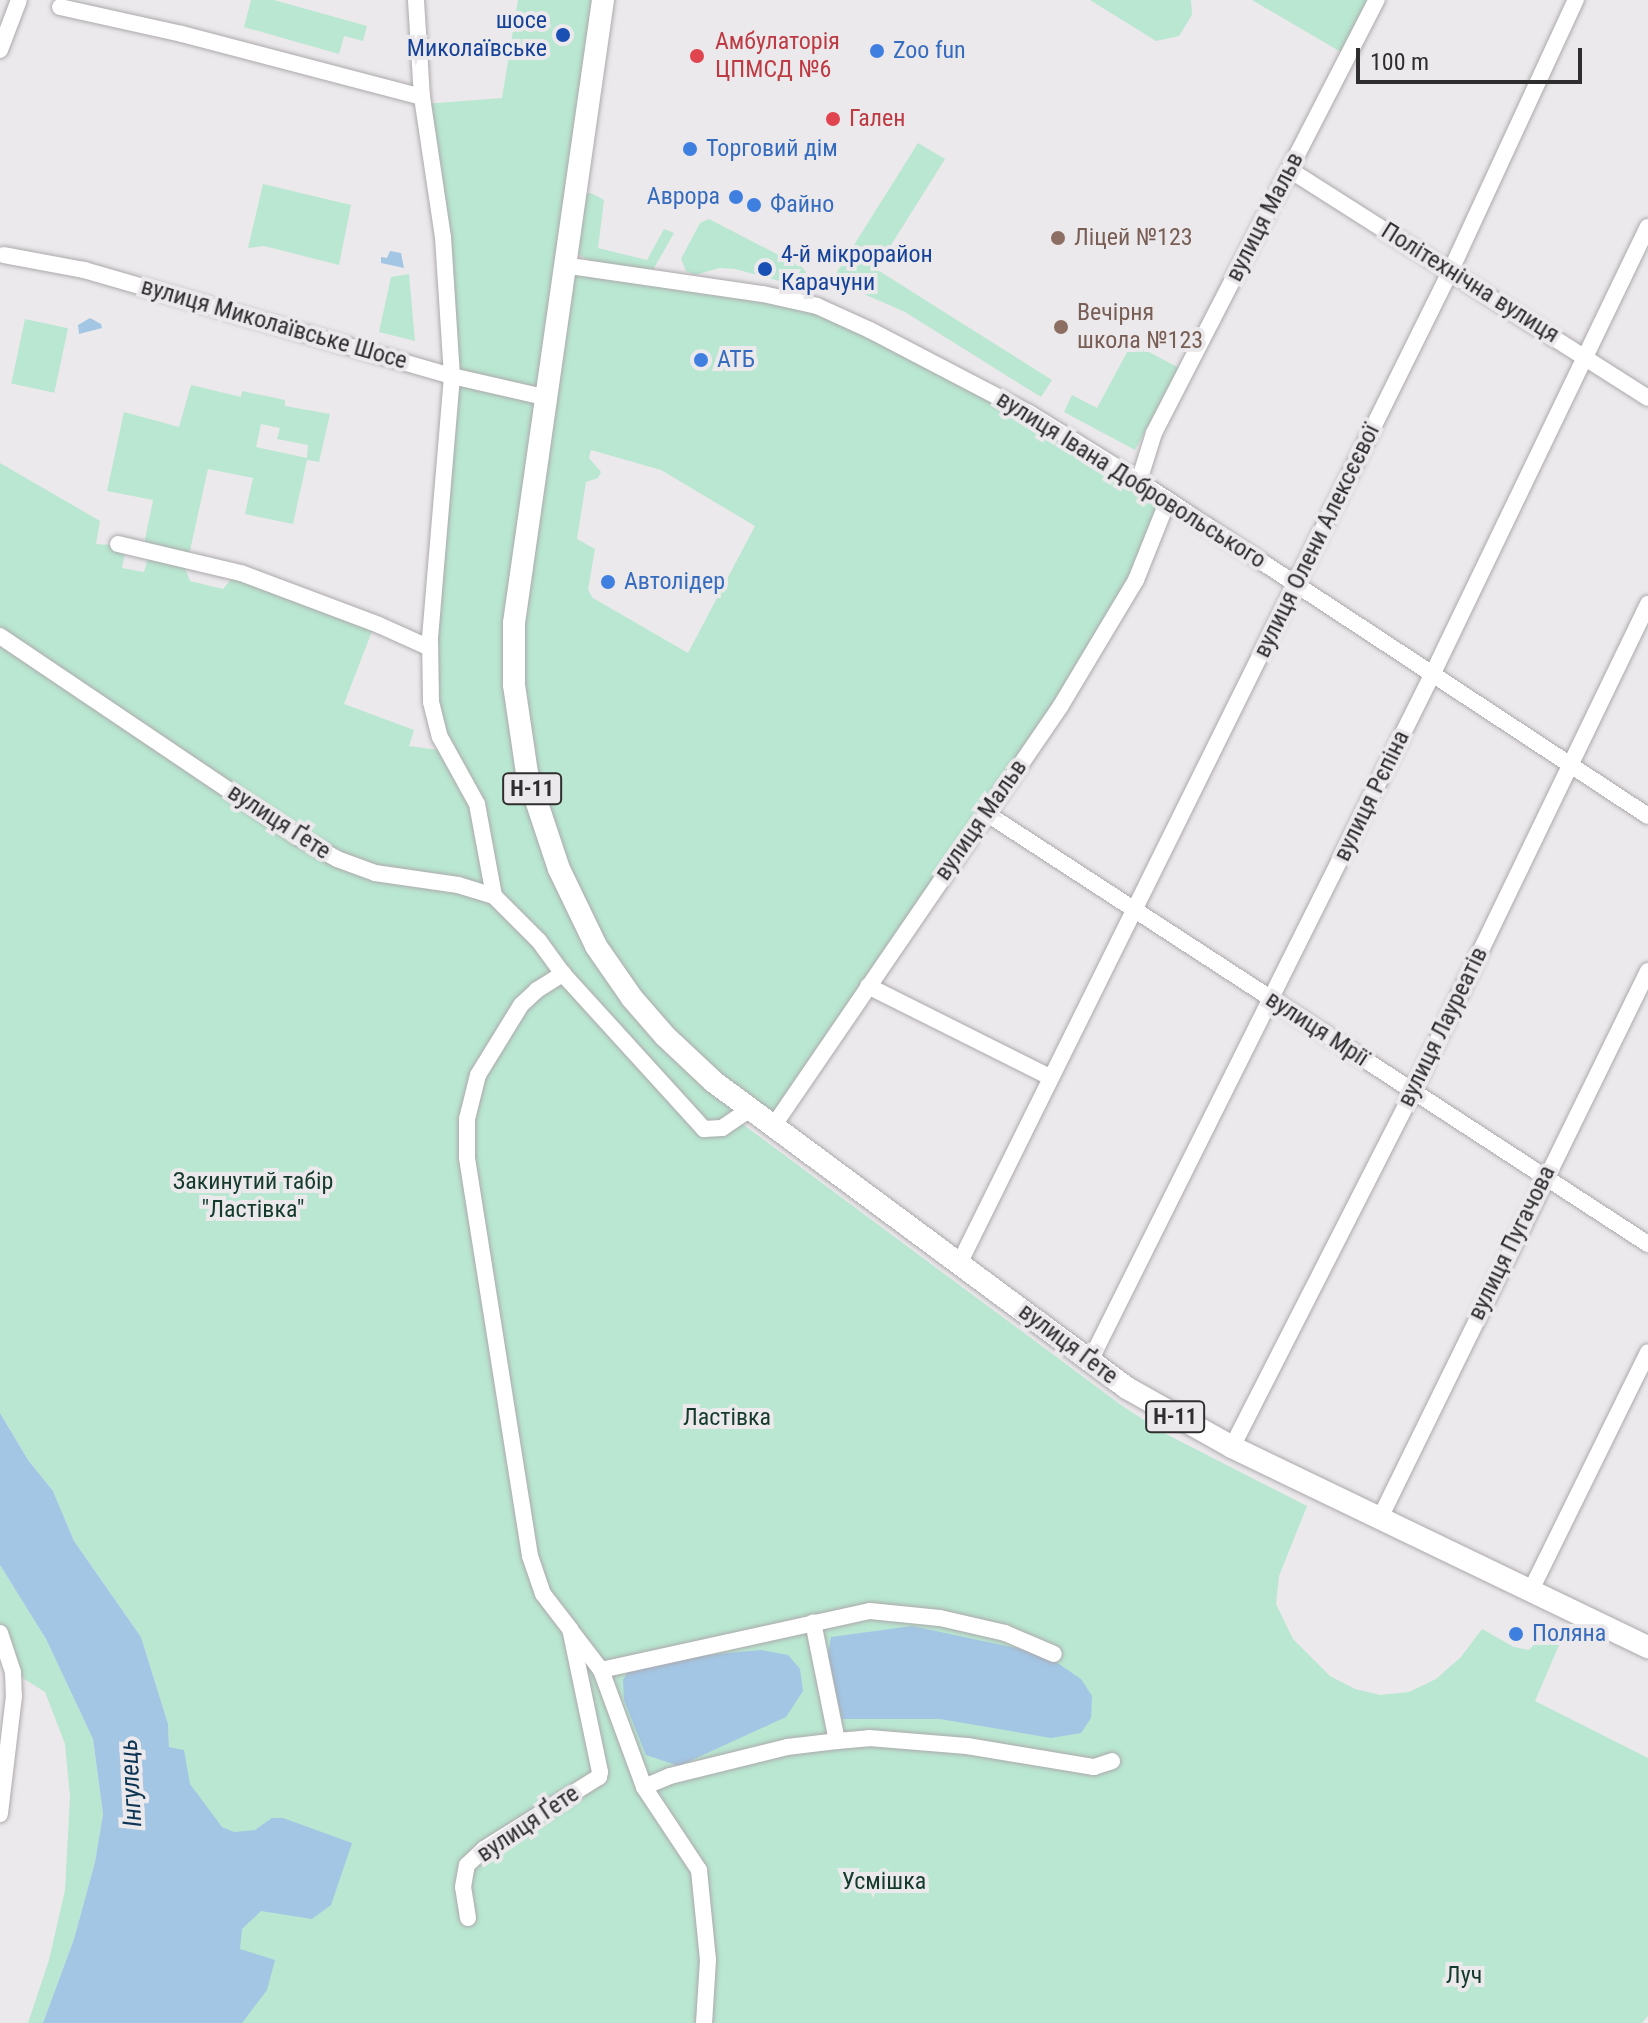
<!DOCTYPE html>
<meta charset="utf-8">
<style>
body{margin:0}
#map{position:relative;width:1648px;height:2023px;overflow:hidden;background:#ece9ec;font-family:"Roboto Condensed",sans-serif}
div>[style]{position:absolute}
.green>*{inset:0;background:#b9e7d1;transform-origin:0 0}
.water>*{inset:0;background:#a3c6e4}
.roads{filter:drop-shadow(0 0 2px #aca9ac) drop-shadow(0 0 2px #aca9ac)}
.minor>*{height:16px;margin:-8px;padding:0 8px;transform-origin:8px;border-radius:8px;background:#fff}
.major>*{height:22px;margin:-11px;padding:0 11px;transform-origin:11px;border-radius:11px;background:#fff}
.dots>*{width:22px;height:22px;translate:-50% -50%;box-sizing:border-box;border:4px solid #ece9ec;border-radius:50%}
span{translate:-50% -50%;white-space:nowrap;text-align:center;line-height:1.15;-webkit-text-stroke:8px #ece9ec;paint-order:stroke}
.shield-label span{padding:2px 6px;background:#ece9ec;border:2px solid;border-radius:6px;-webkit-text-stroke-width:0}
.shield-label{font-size:22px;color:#2f2e2f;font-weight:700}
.transit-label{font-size:24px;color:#164399}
.right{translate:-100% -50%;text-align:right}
.left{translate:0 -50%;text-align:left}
.health-label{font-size:24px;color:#be3a42}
.shop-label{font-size:24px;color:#366cbe}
.street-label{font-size:24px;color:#2f2e2f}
.education-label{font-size:24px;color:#785e54}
.park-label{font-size:24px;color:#133a2b}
.water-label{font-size:26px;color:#0d3554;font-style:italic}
.scale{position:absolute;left:1356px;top:48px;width:226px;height:36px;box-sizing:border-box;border:4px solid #2f2e2f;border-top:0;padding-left:10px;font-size:24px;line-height:28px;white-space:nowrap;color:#2f2e2f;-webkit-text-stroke:6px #ece9ec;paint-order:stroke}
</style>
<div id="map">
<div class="green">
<i style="clip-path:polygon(251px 0,274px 0,367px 26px,363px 41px,344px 36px,339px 54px,244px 27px)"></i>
<i style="clip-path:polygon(evenodd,518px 0,603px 0,563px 265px,763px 294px,870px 330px,1168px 500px,1136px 580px,772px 1128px,749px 1110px,737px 1120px,1121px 1405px,1164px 1433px,1307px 1506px,1279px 1576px,1276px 1604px,1293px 1639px,1330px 1676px,1355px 1689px,1380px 1695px,1409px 1692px,1436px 1679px,1461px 1657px,1482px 1629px,1514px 1647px,1529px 1650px,1551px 1627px,1566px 1629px,1535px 1701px,1648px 1758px,1648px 2016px,1642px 2023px,111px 2023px,169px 1747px,168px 1724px,141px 1637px,74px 1541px,53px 1491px,28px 1460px,0 1413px,0 463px,100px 521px,96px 544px,126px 546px,122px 568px,144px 572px,148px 558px,184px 566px,190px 581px,223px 589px,233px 577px,372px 631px,344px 704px,414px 730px,409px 746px,446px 751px,431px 702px,452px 376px,424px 104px,502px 98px,518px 0,591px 450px,661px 470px,755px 526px,688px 653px,593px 598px,588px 590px,595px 549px,577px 539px,586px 482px,598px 478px,601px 472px,589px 458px,591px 450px)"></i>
<i style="clip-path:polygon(1090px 0,1191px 0,1192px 15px,1179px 36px,1156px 41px)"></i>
<i style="clip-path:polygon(1252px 0,1377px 0,1346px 55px)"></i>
<i style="clip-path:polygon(918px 143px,945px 159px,876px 269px,1052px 380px,1041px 397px,905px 312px,832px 280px)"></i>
<i style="clip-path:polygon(263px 184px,351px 205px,339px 265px,264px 246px,248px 248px)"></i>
<i style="clip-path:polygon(591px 193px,604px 200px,598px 248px,647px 260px,664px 229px,674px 233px,653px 270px,589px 261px,578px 254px,585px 194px)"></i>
<i style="clip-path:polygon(709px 219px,802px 267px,806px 272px,805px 283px,787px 283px,735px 269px,720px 268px,695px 275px,686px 271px,681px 259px,700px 223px)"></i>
<i style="clip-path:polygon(409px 274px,415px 341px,379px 332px,391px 277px)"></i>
<i style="left:25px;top:319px;width:44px;height:66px;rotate:12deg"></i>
<i style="clip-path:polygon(1132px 343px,1179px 368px,1135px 450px,1064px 412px,1072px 395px,1097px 408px)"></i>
<i style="clip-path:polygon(evenodd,191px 385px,241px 397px,242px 391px,285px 400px,285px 406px,330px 414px,319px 462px,307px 460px,293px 524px,245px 514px,253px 478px,208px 469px,189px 555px,144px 544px,153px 500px,107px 491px,124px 412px,179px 427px,191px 385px,261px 424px,280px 428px,277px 439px,308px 445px,307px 458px,256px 447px,261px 424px)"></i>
<i style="clip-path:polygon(0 1565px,46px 1639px,93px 1739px,103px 1814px,95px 1862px,74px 1939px,43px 2023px,28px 2023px,49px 1960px,65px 1890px,70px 1797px,65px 1744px,45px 1692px,13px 1672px,0 1633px)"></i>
</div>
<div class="water">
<i style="clip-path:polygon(390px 251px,401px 253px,404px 268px,381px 263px,381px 257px,387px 258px)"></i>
<i style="clip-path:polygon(90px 318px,101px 324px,102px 328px,79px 334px,78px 325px)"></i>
<i style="clip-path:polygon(0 1413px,28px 1460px,53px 1491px,74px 1541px,141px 1637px,168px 1724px,169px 1747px,184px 1750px,190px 1784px,222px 1827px,234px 1832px,255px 1830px,272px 1818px,283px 1818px,352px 1843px,331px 1905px,312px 1919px,261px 1911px,242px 1929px,240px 1949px,275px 1960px,267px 1990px,242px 2023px,43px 2023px,74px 1939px,95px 1862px,103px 1814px,93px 1739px,46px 1639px,0 1565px)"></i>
<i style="clip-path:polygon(912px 1626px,1035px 1652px,1056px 1662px,1081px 1679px,1092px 1696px,1091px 1718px,1081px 1733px,1051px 1738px,940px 1719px,842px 1719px,828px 1656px,831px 1637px)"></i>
<i style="clip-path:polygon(761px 1650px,788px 1655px,800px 1669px,803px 1691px,786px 1717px,679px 1766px,646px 1755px,624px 1700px,623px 1680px,630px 1669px,686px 1657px)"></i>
</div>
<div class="roads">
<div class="minor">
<i style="left:416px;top:0;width:97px;rotate:86.5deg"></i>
<i style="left:422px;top:97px;width:142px;rotate:81.5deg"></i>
<i style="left:443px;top:237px;width:139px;rotate:86.3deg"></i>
<i style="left:452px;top:376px;width:262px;rotate:94.8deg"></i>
<i style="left:430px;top:637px;width:65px;rotate:89.1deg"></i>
<i style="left:431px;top:702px;width:36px;rotate:76deg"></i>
<i style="left:440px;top:737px;width:77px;rotate:61.1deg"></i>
<i style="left:477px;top:804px;width:94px;rotate:79.5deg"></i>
<i style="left:60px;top:7px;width:125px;rotate:12.5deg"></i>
<i style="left:182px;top:34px;width:248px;rotate:14.7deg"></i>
<i style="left:0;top:50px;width:53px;rotate:-69.2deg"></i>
<i style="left:1290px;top:170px;width:424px;rotate:32.5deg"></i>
<i style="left:4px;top:255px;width:81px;rotate:10.6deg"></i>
<i style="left:84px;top:270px;width:383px;rotate:16.1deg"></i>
<i style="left:452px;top:376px;width:94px;rotate:12.9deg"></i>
<i style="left:563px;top:265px;width:202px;rotate:8.3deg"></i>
<i style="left:763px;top:294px;width:55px;rotate:12.5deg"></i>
<i style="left:817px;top:306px;width:58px;rotate:24.4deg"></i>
<i style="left:870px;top:330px;width:179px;rotate:27.6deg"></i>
<i style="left:1029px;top:413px;width:129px;rotate:31.7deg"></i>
<i style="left:1139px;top:481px;width:609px;rotate:33.35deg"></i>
<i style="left:1139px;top:481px;width:50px;rotate:-72.6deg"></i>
<i style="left:1154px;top:433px;width:487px;rotate:-62.8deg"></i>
<i style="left:118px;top:544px;width:126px;rotate:13.3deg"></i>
<i style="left:241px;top:573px;width:147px;rotate:20.6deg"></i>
<i style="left:379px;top:625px;width:56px;rotate:24.3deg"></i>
<i style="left:0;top:636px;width:359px;rotate:34deg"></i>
<i style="left:298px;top:837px;width:45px;rotate:29.4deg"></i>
<i style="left:337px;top:859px;width:40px;rotate:20.2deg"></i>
<i style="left:375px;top:873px;width:84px;rotate:8.2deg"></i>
<i style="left:458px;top:885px;width:38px;rotate:17deg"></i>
<i style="left:494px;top:896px;width:64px;rotate:45deg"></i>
<i style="left:539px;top:941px;width:41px;rotate:54deg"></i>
<i style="left:563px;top:974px;width:210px;rotate:47.7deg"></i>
<i style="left:704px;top:1129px;width:18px;rotate:-3deg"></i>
<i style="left:722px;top:1128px;width:32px;rotate:-34deg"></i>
<i style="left:986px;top:813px;width:790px;rotate:33.07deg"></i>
<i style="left:868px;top:986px;width:203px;rotate:26.6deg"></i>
<i style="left:772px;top:1128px;width:510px;rotate:-55.62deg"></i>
<i style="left:1060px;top:707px;width:148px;rotate:-59.1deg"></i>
<i style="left:1136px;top:580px;width:86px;rotate:-68.2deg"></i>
<i style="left:960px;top:1262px;width:1107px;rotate:-63.67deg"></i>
<i style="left:1451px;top:270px;width:298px;rotate:-65.2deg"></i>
<i style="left:1090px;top:1361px;width:769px;rotate:-63.5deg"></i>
<i style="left:1433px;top:673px;width:495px;rotate:-64.3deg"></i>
<i style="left:1232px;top:1447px;width:399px;rotate:-63deg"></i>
<i style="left:1413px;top:1091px;width:541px;rotate:-64.24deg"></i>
<i style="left:1380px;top:1518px;width:609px;rotate:-63.9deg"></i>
<i style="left:1530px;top:1592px;width:267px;rotate:-63.8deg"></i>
<i style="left:572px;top:1632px;width:48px;rotate:52.7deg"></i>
<i style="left:601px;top:1670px;width:125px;rotate:69.8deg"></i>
<i style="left:644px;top:1787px;width:100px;rotate:56.5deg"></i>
<i style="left:699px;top:1870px;width:90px;rotate:84.3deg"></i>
<i style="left:708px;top:1960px;width:63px;rotate:93.6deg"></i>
<i style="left:0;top:1633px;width:41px;rotate:71.6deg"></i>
<i style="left:13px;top:1672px;width:24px;rotate:88deg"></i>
<i style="left:14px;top:1696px;width:119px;rotate:96.8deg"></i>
<i style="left:601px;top:1670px;width:275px;rotate:-12.4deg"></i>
<i style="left:870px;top:1611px;width:70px;rotate:5.7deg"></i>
<i style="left:940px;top:1618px;width:67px;rotate:13deg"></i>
<i style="left:1005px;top:1633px;width:53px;rotate:23.2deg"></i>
<i style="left:837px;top:1741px;width:32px;rotate:-5deg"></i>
<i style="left:869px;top:1738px;width:98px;rotate:4.7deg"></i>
<i style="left:967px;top:1746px;width:129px;rotate:9.4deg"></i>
<i style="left:1094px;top:1767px;width:19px;rotate:-18deg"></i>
<i style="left:644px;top:1787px;width:28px;rotate:-23deg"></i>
<i style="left:670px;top:1776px;width:121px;rotate:-13.9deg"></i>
<i style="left:787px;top:1747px;width:50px;rotate:-6.8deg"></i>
<i style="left:837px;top:1741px;width:121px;rotate:-101.4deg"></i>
<i style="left:468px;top:1918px;width:31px;rotate:-99deg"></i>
<i style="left:463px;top:1887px;width:22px;rotate:-80deg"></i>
<i style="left:467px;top:1865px;width:23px;rotate:-43deg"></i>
<i style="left:484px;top:1849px;width:136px;rotate:-32.1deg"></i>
<i style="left:599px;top:1777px;width:5px;rotate:-79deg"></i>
<i style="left:600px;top:1772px;width:146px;rotate:-101.8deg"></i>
<i style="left:570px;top:1629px;width:44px;rotate:-127.6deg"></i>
<i style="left:543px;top:1594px;width:40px;rotate:-108.9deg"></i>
<i style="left:530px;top:1556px;width:404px;rotate:-99deg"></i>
<i style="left:467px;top:1157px;width:38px;rotate:-90deg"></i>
<i style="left:467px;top:1119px;width:45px;rotate:-76deg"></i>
<i style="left:478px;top:1075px;width:82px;rotate:-58.4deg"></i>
<i style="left:521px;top:1005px;width:22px;rotate:-43deg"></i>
<i style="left:537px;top:990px;width:31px;rotate:-32deg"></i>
</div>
<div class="major">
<i style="left:603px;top:0;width:629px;rotate:98.13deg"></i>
<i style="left:514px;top:623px;width:62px;rotate:90deg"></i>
<i style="left:514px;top:685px;width:89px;rotate:81.6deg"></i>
<i style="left:527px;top:773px;width:101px;rotate:71.6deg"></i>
<i style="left:559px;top:869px;width:85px;rotate:64.3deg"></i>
<i style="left:596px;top:946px;width:63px;rotate:55.3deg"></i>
<i style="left:632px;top:998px;width:50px;rotate:49deg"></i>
<i style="left:665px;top:1036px;width:67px;rotate:43.2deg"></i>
<i style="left:714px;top:1082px;width:514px;rotate:36.54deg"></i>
<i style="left:1127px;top:1388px;width:120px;rotate:29.3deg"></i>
<i style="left:1232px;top:1447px;width:462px;rotate:25.7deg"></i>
</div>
</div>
<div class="dots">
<i style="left:563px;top:35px;background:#1a4fb4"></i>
<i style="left:877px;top:51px;background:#3f7fe0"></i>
<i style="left:697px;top:56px;background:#e0444e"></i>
<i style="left:833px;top:119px;background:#e0444e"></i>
<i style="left:690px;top:149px;background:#3f7fe0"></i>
<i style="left:736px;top:197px;background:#3f7fe0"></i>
<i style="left:754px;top:205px;background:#3f7fe0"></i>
<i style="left:1058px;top:238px;background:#8d6e63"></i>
<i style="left:765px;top:269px;background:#1a4fb4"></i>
<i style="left:1061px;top:327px;background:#8d6e63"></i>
<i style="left:701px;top:360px;background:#3f7fe0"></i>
<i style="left:608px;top:582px;background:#3f7fe0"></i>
<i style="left:1516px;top:1634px;background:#3f7fe0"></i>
</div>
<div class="shield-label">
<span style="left:532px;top:789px">Н-11</span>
<span style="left:1175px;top:1417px">Н-11</span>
</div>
<div class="transit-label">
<span class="right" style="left:547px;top:35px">шосе<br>Миколаївське</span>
<span class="left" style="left:781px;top:269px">4-й мікрорайон<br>Карачуни</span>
</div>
<div class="health-label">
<span class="left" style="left:715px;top:56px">Амбулаторія<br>ЦПМСД №6</span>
<span class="left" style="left:849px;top:119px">Гален</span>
</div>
<div class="shop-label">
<span class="left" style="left:893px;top:51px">Zoo fun</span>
<span class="left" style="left:706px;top:149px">Торговий дім</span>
<span class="right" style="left:720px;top:197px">Аврора</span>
<span class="left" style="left:770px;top:205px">Файно</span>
<span class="left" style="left:717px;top:360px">АТБ</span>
<span class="left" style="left:624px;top:582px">Автолідер</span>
<span class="left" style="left:1532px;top:1634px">Поляна</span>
</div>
<div class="street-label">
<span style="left:1265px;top:217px;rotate:-63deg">вулиця Мальв</span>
<span style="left:1470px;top:283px;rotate:32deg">Політехнічна вулиця</span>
<span style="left:274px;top:324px;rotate:16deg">вулиця Миколаївське Шосе</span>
<span style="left:1131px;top:480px;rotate:32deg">вулиця Івана Добровольського</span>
<span style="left:1317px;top:541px;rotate:-64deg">вулиця Олени Алексєєвої</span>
<span style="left:1372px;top:796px;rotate:-64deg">вулиця Рєпіна</span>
<span style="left:981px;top:820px;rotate:-55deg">вулиця Мальв</span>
<span style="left:279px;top:822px;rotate:33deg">вулиця Ґете</span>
<span style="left:1443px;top:1027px;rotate:-64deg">вулиця Лауреатів</span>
<span style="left:1317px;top:1029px;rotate:33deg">вулиця Мрії</span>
<span style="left:1512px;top:1243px;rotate:-64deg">вулиця Пугачова</span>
<span style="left:1068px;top:1344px;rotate:37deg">вулиця Ґете</span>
<span style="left:528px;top:1824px;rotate:-34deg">вулиця Ґете</span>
</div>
<div class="education-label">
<span class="left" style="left:1074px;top:238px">Ліцей №123</span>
<span class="left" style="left:1077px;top:327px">Вечірня<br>школа №123</span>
</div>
<div class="park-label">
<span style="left:253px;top:1196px">Закинутий табір<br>"Ластівка"</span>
<span style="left:727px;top:1418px">Ластівка</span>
<span style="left:884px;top:1882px">Усмішка</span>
<span style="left:1464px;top:1976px">Луч</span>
</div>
<div class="water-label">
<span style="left:131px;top:1783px;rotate:-93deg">Інгулець</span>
</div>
<div class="scale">100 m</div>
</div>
